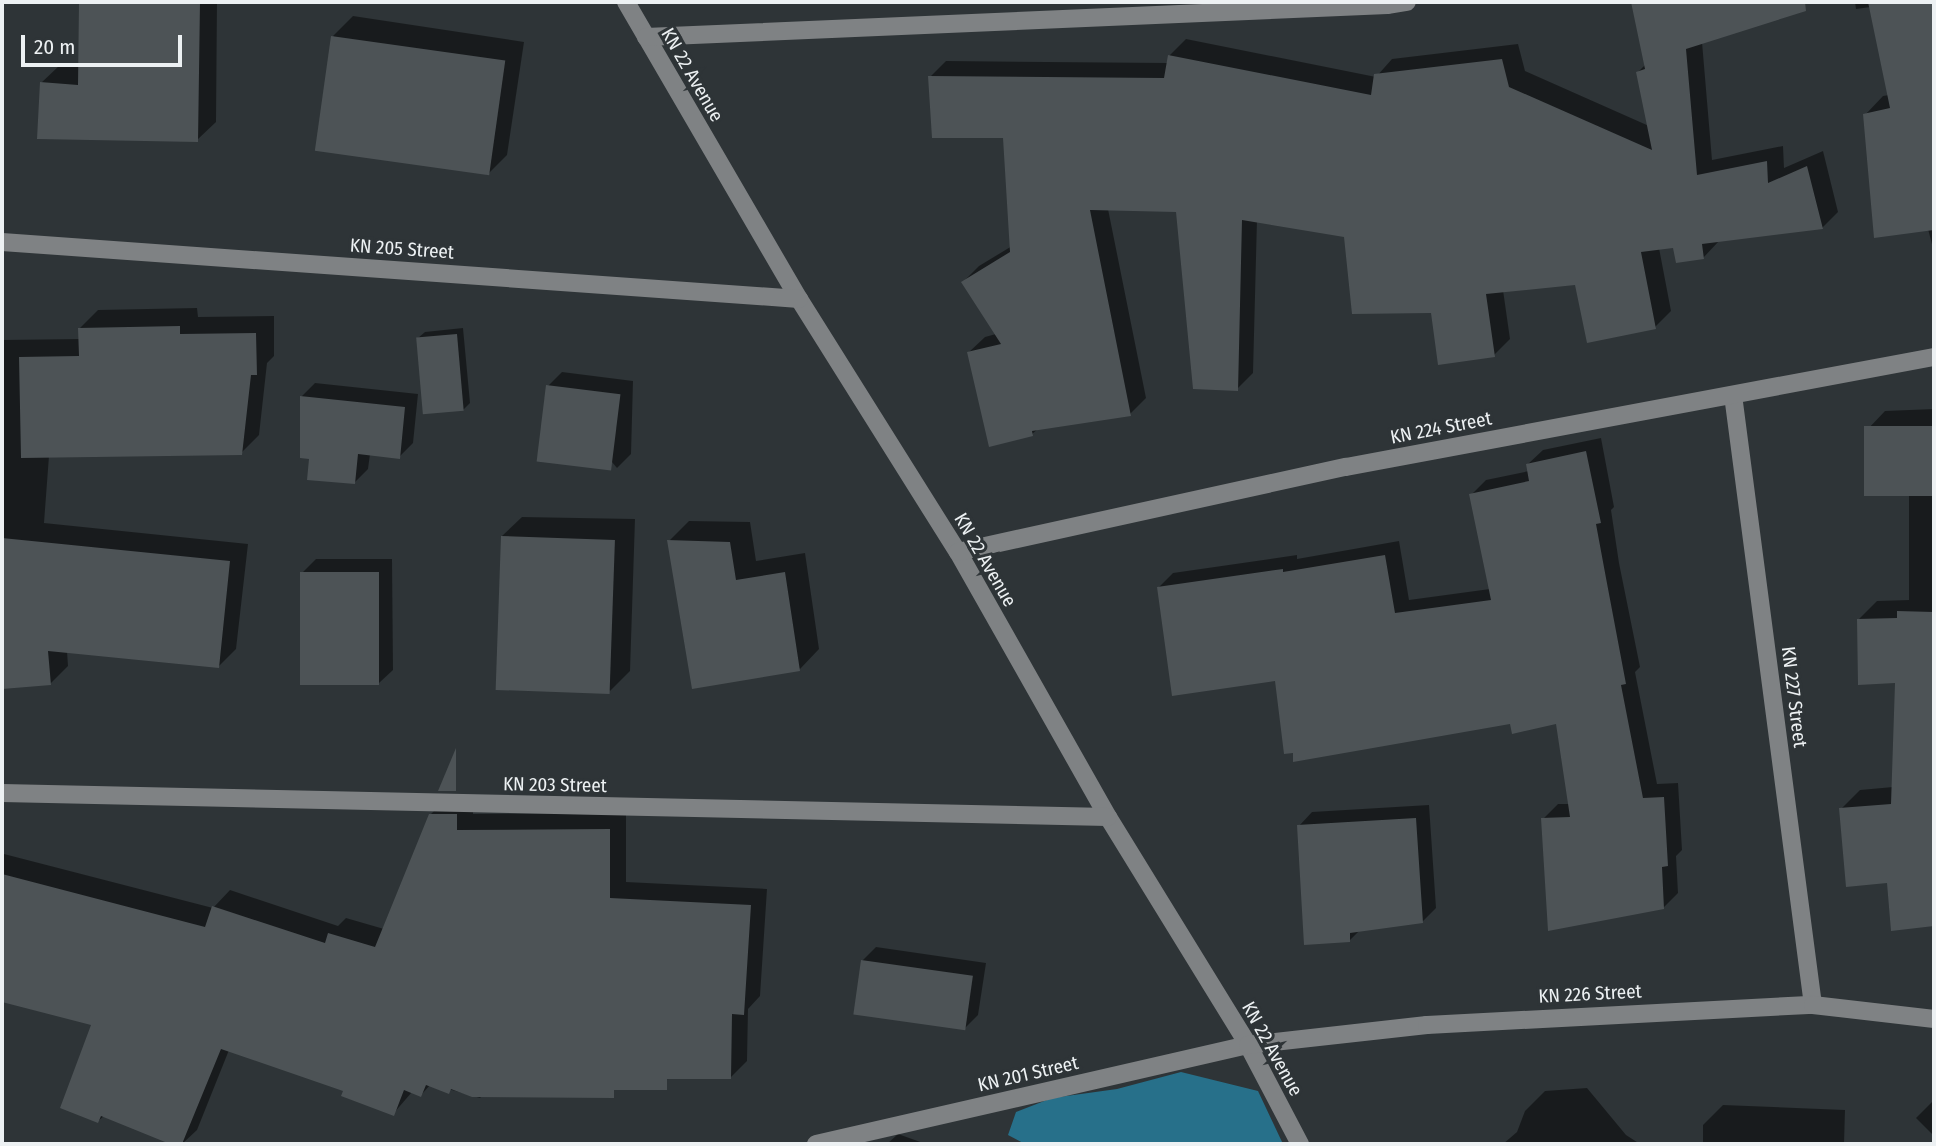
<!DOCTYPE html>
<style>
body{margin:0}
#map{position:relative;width:1936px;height:1146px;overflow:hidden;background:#2e3437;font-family:"Fira Sans Condensed",sans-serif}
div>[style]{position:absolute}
.forest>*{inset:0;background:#27708a}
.shadow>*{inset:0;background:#0007}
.building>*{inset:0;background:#4d5356;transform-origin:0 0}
.minor>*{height:18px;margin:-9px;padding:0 9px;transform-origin:9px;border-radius:9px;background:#7f8284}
span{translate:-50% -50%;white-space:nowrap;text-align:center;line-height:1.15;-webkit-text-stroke:6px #2e3437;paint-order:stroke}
.street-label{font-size:19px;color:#edf1f3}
.frame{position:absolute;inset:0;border:4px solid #edf1f3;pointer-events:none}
.scale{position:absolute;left:21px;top:35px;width:161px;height:32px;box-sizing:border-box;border:4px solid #edf1f3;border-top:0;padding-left:9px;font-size:21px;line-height:24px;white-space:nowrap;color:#edf1f3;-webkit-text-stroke:5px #2e3437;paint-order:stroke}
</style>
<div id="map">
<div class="forest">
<i style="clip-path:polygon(1181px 1072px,1258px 1091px,1283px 1144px,1025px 1144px,1008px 1135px,1016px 1112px,1052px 1098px,1117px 1089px)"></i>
</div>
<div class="shadow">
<i style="clip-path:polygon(80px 2px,217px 2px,216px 122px,197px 140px,41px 83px,60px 65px,80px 66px)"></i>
<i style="clip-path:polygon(1632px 2px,1786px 2px,1787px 5px,1702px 42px,1712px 160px,1783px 146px,1784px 168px,1823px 151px,1838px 212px,1822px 228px,1719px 241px,1703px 258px,1674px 246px,1659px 248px,1671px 311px,1655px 327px,1576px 283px,1503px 290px,1510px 339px,1494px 355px,1432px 311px,1346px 236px,1257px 220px,1253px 373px,1237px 389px,1178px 210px,1108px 209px,1146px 398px,1130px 414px,1038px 429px,1032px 434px,968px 353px,985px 337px,996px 334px,963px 282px,979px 266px,1012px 246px,1005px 136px,930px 77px,946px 61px,1169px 63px,1170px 55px,1186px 39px,1376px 77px,1392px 59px,1518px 44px,1525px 71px,1649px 126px,1638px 72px,1645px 65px)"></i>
<i style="clip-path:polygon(1855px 2px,1934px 2px,1934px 252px,1928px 229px,1865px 115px,1883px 96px,1889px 95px,1871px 7px,1856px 9px)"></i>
<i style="clip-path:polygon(353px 16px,524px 42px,507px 155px,487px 175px,333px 36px)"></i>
<i style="clip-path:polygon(197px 308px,198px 317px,274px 316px,274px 356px,267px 363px,259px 435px,241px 453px,49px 456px,44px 523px,248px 544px,236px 649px,218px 667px,67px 651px,68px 666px,50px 684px,2px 687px,2px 340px,80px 339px,80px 328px,98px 310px)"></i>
<i style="clip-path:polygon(463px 328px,470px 403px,463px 410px,418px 338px,425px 332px)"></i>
<i style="clip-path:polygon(562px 372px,633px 381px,631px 454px,617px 468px,548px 386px)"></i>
<i style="clip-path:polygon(315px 383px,418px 394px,413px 443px,399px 457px,370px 454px,368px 469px,354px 483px,311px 458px,301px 397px)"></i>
<i style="clip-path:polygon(1934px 409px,1934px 925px,1893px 929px,1889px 881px,1841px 809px,1860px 790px,1893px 787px,1897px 682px,1858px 620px,1877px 601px,1909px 600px,1909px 495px,1866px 431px,1885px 411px)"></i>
<i style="clip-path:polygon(1601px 438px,1614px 507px,1611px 510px,1619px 563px,1640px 667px,1635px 672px,1657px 784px,1678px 783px,1682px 850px,1676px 856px,1678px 893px,1664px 907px,1543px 819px,1558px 804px,1569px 804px,1557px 722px,1512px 722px,1276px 679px,1159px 587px,1173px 573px,1297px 555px,1297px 559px,1399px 541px,1409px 600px,1490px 589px,1471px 495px,1486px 480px,1529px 471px,1528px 464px,1543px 450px)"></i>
<i style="clip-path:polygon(522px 517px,635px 519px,630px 671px,610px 691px,502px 536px)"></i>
<i style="clip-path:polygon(689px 521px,750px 522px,756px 561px,805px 553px,819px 649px,800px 669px,669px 541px)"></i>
<i style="clip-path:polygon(316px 559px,392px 559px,393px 670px,379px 683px,302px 573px)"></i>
<i style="clip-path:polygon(447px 798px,473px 798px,473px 814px,626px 813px,626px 882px,767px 889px,760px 996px,748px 1009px,747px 1061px,730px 1078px,497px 1082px,480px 1098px,431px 1084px,421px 1095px,412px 1092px,393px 1114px,345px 1090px,229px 1050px,197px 1130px,182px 1144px,175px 1144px,104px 1116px,98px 1121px,93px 1024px,2px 1000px,4px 854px,213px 908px,230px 890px,338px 926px,346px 918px,384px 929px,430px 815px)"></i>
<i style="clip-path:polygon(1429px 805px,1436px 908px,1422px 922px,1360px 930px,1350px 940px,1299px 826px,1312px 812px)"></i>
<i style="clip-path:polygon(876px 947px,986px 963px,978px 1015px,964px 1029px,862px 961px)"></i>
<i style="clip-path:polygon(1587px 1088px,1626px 1135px,1640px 1144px,1503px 1144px,1517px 1132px,1525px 1111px,1545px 1091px)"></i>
<i style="clip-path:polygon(1934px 1100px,1934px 1136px,1916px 1118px)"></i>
<i style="clip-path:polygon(1723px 1105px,1845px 1110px,1844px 1144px,1703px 1144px,1703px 1125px)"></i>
<i style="clip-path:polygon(898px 1134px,926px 1144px,887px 1144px)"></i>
</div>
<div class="building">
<i style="clip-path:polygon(79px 2px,200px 2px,198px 142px,37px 139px,40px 82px,78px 85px)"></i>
<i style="clip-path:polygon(1631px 2px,1805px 2px,1806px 11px,1686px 49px,1697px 175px,1767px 161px,1768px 183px,1807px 166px,1823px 229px,1702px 244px,1704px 259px,1676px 263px,1673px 248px,1641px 252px,1656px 329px,1587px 343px,1575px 285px,1486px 294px,1495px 357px,1438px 365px,1431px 313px,1352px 314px,1344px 237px,1242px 220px,1238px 391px,1193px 389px,1176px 212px,1090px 210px,1131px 416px,1032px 431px,1033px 436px,989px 447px,967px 352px,1001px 344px,961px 282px,1010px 252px,1003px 138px,932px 138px,928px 76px,1164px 78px,1168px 55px,1371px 95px,1374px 74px,1502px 59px,1509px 87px,1652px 150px,1636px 72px,1645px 69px)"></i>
<i style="clip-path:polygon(1868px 2px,1934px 2px,1934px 230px,1874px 238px,1863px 114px,1890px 108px)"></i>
<i style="left:331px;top:36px;width:176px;height:116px;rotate:8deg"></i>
<i style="clip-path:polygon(180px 326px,180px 334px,256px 333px,257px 375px,251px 375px,242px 455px,21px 458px,19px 357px,79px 356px,78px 328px)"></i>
<i style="left:457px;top:334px;width:77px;height:41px;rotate:85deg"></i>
<i style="left:546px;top:385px;width:75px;height:77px;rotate:7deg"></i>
<i style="clip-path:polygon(300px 396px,405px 407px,400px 459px,358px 454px,355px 484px,307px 480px,309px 459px,300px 458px)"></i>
<i style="left:1934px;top:426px;width:70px;height:70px;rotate:90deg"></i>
<i style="clip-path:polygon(1586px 451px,1601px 523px,1596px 524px,1606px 578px,1626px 684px,1621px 685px,1643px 798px,1664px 797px,1668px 866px,1662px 867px,1664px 909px,1548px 931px,1541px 818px,1570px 817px,1556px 724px,1512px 734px,1510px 724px,1293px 762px,1293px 753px,1284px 754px,1275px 681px,1172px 696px,1157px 587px,1283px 569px,1283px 572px,1385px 555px,1395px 613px,1491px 600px,1469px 494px,1529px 481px,1526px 464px)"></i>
<i style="left:501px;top:536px;width:114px;height:154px;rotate:2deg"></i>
<i style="clip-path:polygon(2px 538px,230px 561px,219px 668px,48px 651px,51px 685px,2px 689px)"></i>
<i style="clip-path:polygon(667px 540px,730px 542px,736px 580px,785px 572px,800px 671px,692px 689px)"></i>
<i style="left:379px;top:572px;width:113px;height:79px;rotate:90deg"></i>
<i style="clip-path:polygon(1897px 611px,1934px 612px,1934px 926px,1891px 931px,1887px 883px,1846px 887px,1839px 808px,1891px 804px,1895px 683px,1858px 685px,1857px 619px,1897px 618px)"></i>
<i style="clip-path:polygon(456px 748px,456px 791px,438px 791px)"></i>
<i style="clip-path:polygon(429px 814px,457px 814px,457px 830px,610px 829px,610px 898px,751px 905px,744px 1015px,732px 1014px,731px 1079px,667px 1079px,667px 1090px,614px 1090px,614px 1098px,472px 1097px,451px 1089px,449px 1094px,426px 1085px,421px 1097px,404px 1090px,394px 1116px,341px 1096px,343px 1091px,221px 1049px,182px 1144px,170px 1144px,101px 1116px,98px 1123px,60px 1108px,91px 1025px,2px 1002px,2px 874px,205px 927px,212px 906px,325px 943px,328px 933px,375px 947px)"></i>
<i style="clip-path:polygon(1416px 818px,1423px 923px,1350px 933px,1350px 942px,1304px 945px,1297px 825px)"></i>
<i style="left:861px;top:960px;width:113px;height:55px;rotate:8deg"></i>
</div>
<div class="minor">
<i style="left:626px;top:2px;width:344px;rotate:59.8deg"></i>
<i style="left:799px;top:299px;width:299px;rotate:57.9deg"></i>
<i style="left:958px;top:552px;width:305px;rotate:60.5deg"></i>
<i style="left:1108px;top:817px;width:268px;rotate:58.4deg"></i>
<i style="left:1248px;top:1045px;width:112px;rotate:62.3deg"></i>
<i style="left:646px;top:37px;width:742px;rotate:-2.47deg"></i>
<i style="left:1387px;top:5px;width:20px;rotate:-9deg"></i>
<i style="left:2px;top:242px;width:799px;rotate:4.09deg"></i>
<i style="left:1733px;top:395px;width:615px;rotate:82.53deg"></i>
<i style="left:958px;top:552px;width:397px;rotate:-12.4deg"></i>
<i style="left:1346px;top:467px;width:598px;rotate:-10.6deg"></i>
<i style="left:2px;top:793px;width:1106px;rotate:1.24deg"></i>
<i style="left:816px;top:1144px;width:443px;rotate:-12.9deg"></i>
<i style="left:1248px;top:1045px;width:180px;rotate:-6.4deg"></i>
<i style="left:1427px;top:1025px;width:387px;rotate:-3deg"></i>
<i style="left:1813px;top:1005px;width:122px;rotate:6.6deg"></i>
</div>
<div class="street-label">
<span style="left:692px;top:75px;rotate:60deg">KN 22 Avenue</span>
<span style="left:402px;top:249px;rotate:4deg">KN 205 Street</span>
<span style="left:1441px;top:428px;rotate:-11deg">KN 224 Street</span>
<span style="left:985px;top:560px;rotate:60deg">KN 22 Avenue</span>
<span style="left:1794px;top:697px;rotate:83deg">KN 227 Street</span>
<span style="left:555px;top:785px;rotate:1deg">KN 203 Street</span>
<span style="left:1590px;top:994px;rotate:-3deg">KN 226 Street</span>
<span style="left:1272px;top:1049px;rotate:61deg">KN 22 Avenue</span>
<span style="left:1028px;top:1074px;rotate:-13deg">KN 201 Street</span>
</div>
<div class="frame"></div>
<div class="scale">20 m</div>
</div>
